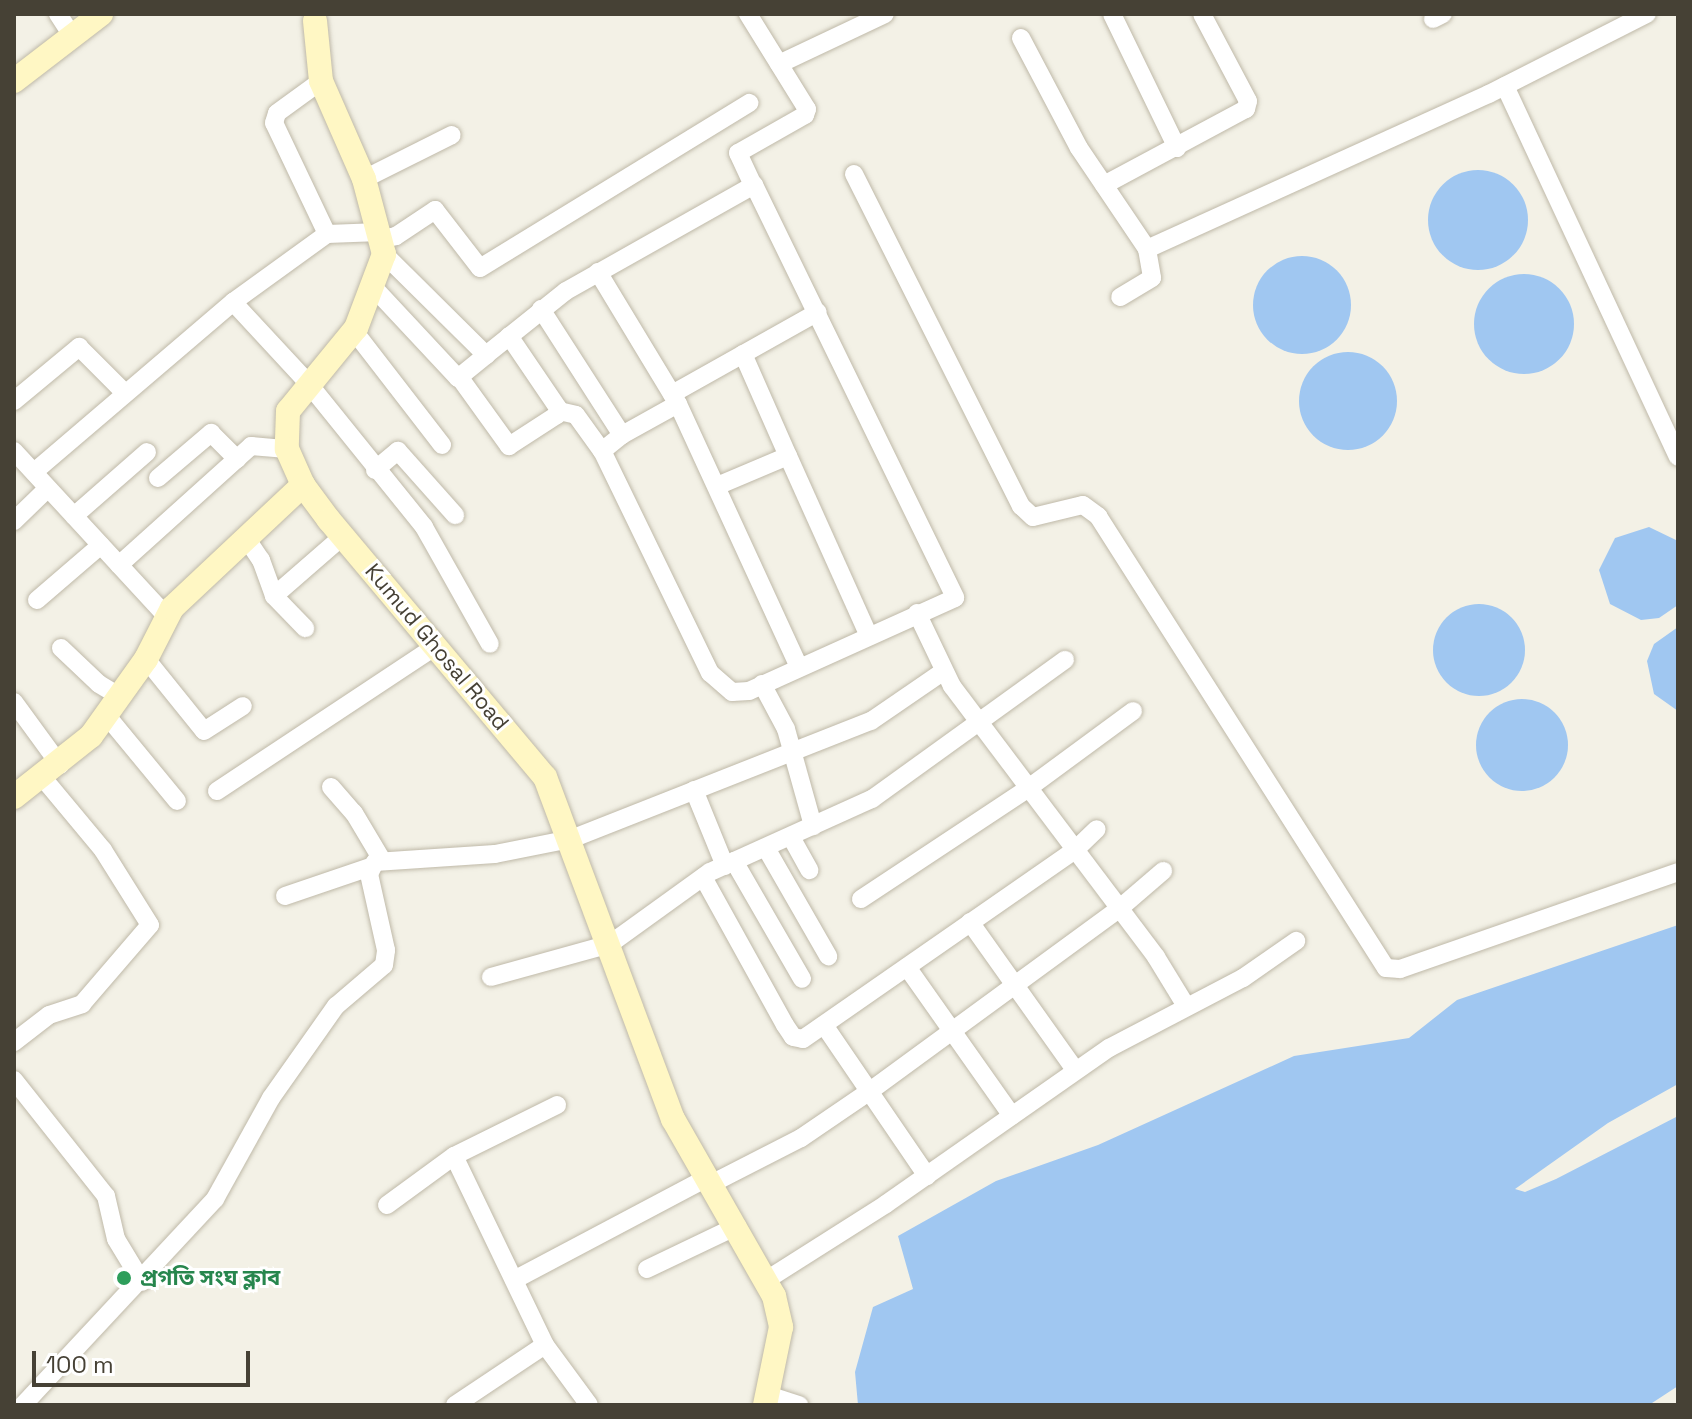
<!DOCTYPE html>
<meta charset="utf-8">
<style>
body{margin:0}
#map{position:relative;width:1692px;height:1419px;overflow:hidden;background:#f3f1e6;font-family:"Space Grotesk","Noto Sans Bengali",sans-serif}
div>[style]{position:absolute}
.water>*{inset:0;background:#a0c7f1}
.round{border-radius:50%}
.roads{filter:drop-shadow(0 0 2px #bfb9a8) drop-shadow(0 0 2px #bfb9a8)}
.street>*{height:18px;margin:-9px;padding:0 9px;transform-origin:9px;border-radius:9px;background:#fff}
.secondary>*{height:24px;margin:-12px;padding:0 12px;transform-origin:12px;border-radius:12px;background:#fff7c4}
.dots>*{width:22px;height:22px;translate:-50% -50%;box-sizing:border-box;border:4px solid #fff;border-radius:50%}
span{translate:-50% -50%;white-space:nowrap;text-align:center;line-height:1.15;-webkit-text-stroke:6px #fff;paint-order:stroke}
.street-label{font-size:22px;color:#464135}
.leisure-label{font-size:22px;color:#27864d;font-weight:700}
.left{translate:0 -50%;text-align:left}
.frame{position:absolute;inset:0;border:16px solid #464135;pointer-events:none}
.scale{position:absolute;left:32px;top:1351px;width:218px;height:36px;box-sizing:border-box;border:4px solid #464135;border-top:0;padding-left:10px;font-size:24px;line-height:28px;white-space:nowrap;color:#464135;-webkit-text-stroke:6px #fff;paint-order:stroke}
</style>
<div id="map">
<div class="water">
<i class="round" style="left:1428px;top:170px;width:100px;height:100px"></i>
<i class="round" style="left:1253px;top:256px;width:98px;height:98px"></i>
<i class="round" style="left:1474px;top:274px;width:100px;height:100px"></i>
<i class="round" style="left:1299px;top:352px;width:98px;height:98px"></i>
<i style="clip-path:polygon(1649px 527px,1678px 541px,1678px 605px,1659px 618px,1641px 620px,1610px 604px,1599px 570px,1615px 538px)"></i>
<i class="round" style="left:1433px;top:604px;width:92px;height:92px"></i>
<i style="clip-path:polygon(1678px 627px,1678px 711px,1654px 694px,1647px 661px,1654px 644px)"></i>
<i class="round" style="left:1476px;top:699px;width:92px;height:92px"></i>
<i style="clip-path:polygon(1678px 925px,1678px 1084px,1608px 1123px,1515px 1189px,1525px 1192px,1556px 1179px,1678px 1116px,1678px 1386px,1652px 1403px,858px 1405px,855px 1372px,873px 1307px,913px 1289px,898px 1236px,996px 1181px,1098px 1145px,1294px 1056px,1409px 1038px,1457px 1000px)"></i>
</div>
<div class="roads">
<div class="street">
<i style="left:58px;top:14px;width:27px;rotate:57deg"></i>
<i style="left:748px;top:14px;width:112px;rotate:58.2deg"></i>
<i style="left:807px;top:109px;width:6px;rotate:108deg"></i>
<i style="left:805px;top:115px;width:77px;rotate:150.4deg"></i>
<i style="left:738px;top:153px;width:33px;rotate:65deg"></i>
<i style="left:1112px;top:14px;width:149px;rotate:64.1deg"></i>
<i style="left:1433px;top:19px;width:11px;rotate:-27deg"></i>
<i style="left:1021px;top:38px;width:124px;rotate:62.2deg"></i>
<i style="left:1079px;top:148px;width:122px;rotate:56deg"></i>
<i style="left:1147px;top:249px;width:29px;rotate:80deg"></i>
<i style="left:1152px;top:278px;width:37px;rotate:149deg"></i>
<i style="left:779px;top:64px;width:117px;rotate:-25.3deg"></i>
<i style="left:1505px;top:86px;width:409px;rotate:65deg"></i>
<i style="left:854px;top:174px;width:372px;rotate:63.3deg"></i>
<i style="left:1021px;top:506px;width:16px;rotate:43deg"></i>
<i style="left:1033px;top:517px;width:51px;rotate:-13.5deg"></i>
<i style="left:1083px;top:505px;width:19px;rotate:36deg"></i>
<i style="left:1098px;top:516px;width:536px;rotate:57.5deg"></i>
<i style="left:1386px;top:968px;width:14px;rotate:4deg"></i>
<i style="left:1400px;top:969px;width:294px;rotate:-19.2deg"></i>
<i style="left:364px;top:179px;width:98px;rotate:-26.6deg"></i>
<i style="left:1104px;top:185px;width:161px;rotate:-28.2deg"></i>
<i style="left:1246px;top:109px;width:8px;rotate:-76deg"></i>
<i style="left:1248px;top:101px;width:98px;rotate:-117.9deg"></i>
<i style="left:327px;top:234px;width:53px;rotate:-2.2deg"></i>
<i style="left:380px;top:232px;width:7px;rotate:74deg"></i>
<i style="left:382px;top:239px;width:14px;rotate:-12deg"></i>
<i style="left:396px;top:236px;width:47px;rotate:-33.7deg"></i>
<i style="left:435px;top:210px;width:73px;rotate:52.2deg"></i>
<i style="left:480px;top:268px;width:316px;rotate:-31.5deg"></i>
<i style="left:1147px;top:249px;width:375px;rotate:-24.4deg"></i>
<i style="left:1489px;top:94px;width:177px;rotate:-26.9deg"></i>
<i style="left:384px;top:254px;width:144px;rotate:44.7deg"></i>
<i style="left:486px;top:355px;width:102px;rotate:-38.7deg"></i>
<i style="left:566px;top:291px;width:216px;rotate:-29.4deg"></i>
<i style="left:754px;top:185px;width:459px;rotate:64deg"></i>
<i style="left:955px;top:598px;width:226px;rotate:155.7deg"></i>
<i style="left:749px;top:691px;width:17px;rotate:177deg"></i>
<i style="left:732px;top:692px;width:29px;rotate:-139deg"></i>
<i style="left:710px;top:673px;width:247px;rotate:-115.9deg"></i>
<i style="left:602px;top:451px;width:26px;rotate:-39deg"></i>
<i style="left:598px;top:272px;width:154px;rotate:58.8deg"></i>
<i style="left:678px;top:404px;width:287px;rotate:65.3deg"></i>
<i style="left:374px;top:288px;width:123px;rotate:47deg"></i>
<i style="left:458px;top:378px;width:36px;rotate:-39deg"></i>
<i style="left:233px;top:302px;width:116px;rotate:-35.9deg"></i>
<i style="left:327px;top:234px;width:123px;rotate:-115.5deg"></i>
<i style="left:274px;top:123px;width:10px;rotate:-73deg"></i>
<i style="left:277px;top:113px;width:54px;rotate:-36deg"></i>
<i style="left:541px;top:309px;width:150px;rotate:57.3deg"></i>
<i style="left:622px;top:435px;width:64px;rotate:-29deg"></i>
<i style="left:354px;top:331px;width:144px;rotate:52.3deg"></i>
<i style="left:743px;top:354px;width:111px;rotate:66.2deg"></i>
<i style="left:460px;top:378px;width:84px;rotate:54.2deg"></i>
<i style="left:509px;top:446px;width:57px;rotate:-32.9deg"></i>
<i style="left:557px;top:415px;width:7px;rotate:-82deg"></i>
<i style="left:558px;top:408px;width:87px;rotate:-124.2deg"></i>
<i style="left:672px;top:394px;width:167px;rotate:-29.3deg"></i>
<i style="left:14px;top:401px;width:85px;rotate:-39.7deg"></i>
<i style="left:79px;top:347px;width:62px;rotate:45deg"></i>
<i style="left:559px;top:411px;width:17px;rotate:13deg"></i>
<i style="left:576px;top:415px;width:44px;rotate:54.2deg"></i>
<i style="left:14px;top:451px;width:224px;rotate:47.3deg"></i>
<i style="left:375px;top:470px;width:30px;rotate:-40deg"></i>
<i style="left:398px;top:451px;width:86px;rotate:48.3deg"></i>
<i style="left:34px;top:472px;width:262px;rotate:-40.5deg"></i>
<i style="left:233px;top:302px;width:110px;rotate:47.2deg"></i>
<i style="left:308px;top:383px;width:185px;rotate:51.1deg"></i>
<i style="left:424px;top:527px;width:134px;rotate:60.6deg"></i>
<i style="left:158px;top:478px;width:70px;rotate:-40.3deg"></i>
<i style="left:211px;top:433px;width:37px;rotate:45deg"></i>
<i style="left:717px;top:486px;width:77px;rotate:-22.9deg"></i>
<i style="left:788px;top:456px;width:195px;rotate:65.8deg"></i>
<i style="left:74px;top:516px;width:97px;rotate:-41.2deg"></i>
<i style="left:14px;top:521px;width:47px;rotate:-44.1deg"></i>
<i style="left:246px;top:538px;width:27px;rotate:56deg"></i>
<i style="left:261px;top:560px;width:38px;rotate:70deg"></i>
<i style="left:274px;top:596px;width:45px;rotate:45.9deg"></i>
<i style="left:119px;top:565px;width:178px;rotate:-42deg"></i>
<i style="left:251px;top:446px;width:36px;rotate:5deg"></i>
<i style="left:274px;top:596px;width:91px;rotate:-41deg"></i>
<i style="left:37px;top:600px;width:84px;rotate:-40.7deg"></i>
<i style="left:917px;top:613px;width:81px;rotate:64.4deg"></i>
<i style="left:952px;top:686px;width:339px;rotate:53deg"></i>
<i style="left:1156px;top:957px;width:57px;rotate:58.5deg"></i>
<i style="left:61px;top:648px;width:52px;rotate:43.5deg"></i>
<i style="left:99px;top:684px;width:26px;rotate:31deg"></i>
<i style="left:146px;top:659px;width:92px;rotate:51.1deg"></i>
<i style="left:204px;top:731px;width:46px;rotate:-32.7deg"></i>
<i style="left:762px;top:684px;width:51px;rotate:61.9deg"></i>
<i style="left:786px;top:729px;width:101px;rotate:74.4deg"></i>
<i style="left:14px;top:702px;width:78px;rotate:53.9deg"></i>
<i style="left:107px;top:716px;width:110px;rotate:50.5deg"></i>
<i style="left:331px;top:787px;width:35px;rotate:49deg"></i>
<i style="left:354px;top:813px;width:55px;rotate:59.2deg"></i>
<i style="left:694px;top:790px;width:82px;rotate:67.8deg"></i>
<i style="left:217px;top:791px;width:263px;rotate:-33.5deg"></i>
<i style="left:791px;top:837px;width:38px;rotate:61deg"></i>
<i style="left:766px;top:848px;width:125px;rotate:60.1deg"></i>
<i style="left:734px;top:861px;width:136px;rotate:60deg"></i>
<i style="left:703px;top:877px;width:169px;rotate:61deg"></i>
<i style="left:785px;top:1025px;width:14px;rotate:56deg"></i>
<i style="left:793px;top:1037px;width:10px;rotate:11deg"></i>
<i style="left:803px;top:1039px;width:331px;rotate:-34.8deg"></i>
<i style="left:1075px;top:850px;width:30px;rotate:-44deg"></i>
<i style="left:285px;top:896px;width:90px;rotate:-18.8deg"></i>
<i style="left:861px;top:899px;width:203px;rotate:-33.5deg"></i>
<i style="left:1030px;top:787px;width:128px;rotate:-36.4deg"></i>
<i style="left:970px;top:922px;width:181px;rotate:54.6deg"></i>
<i style="left:907px;top:967px;width:182px;rotate:54.8deg"></i>
<i style="left:491px;top:977px;width:123px;rotate:-15.5deg"></i>
<i style="left:610px;top:944px;width:123px;rotate:-35.8deg"></i>
<i style="left:710px;top:872px;width:178px;rotate:-24.3deg"></i>
<i style="left:872px;top:799px;width:238px;rotate:-35.8deg"></i>
<i style="left:824px;top:1025px;width:183px;rotate:55.7deg"></i>
<i style="left:14px;top:1042px;width:44px;rotate:-37.6deg"></i>
<i style="left:49px;top:1015px;width:35px;rotate:-18deg"></i>
<i style="left:82px;top:1004px;width:104px;rotate:-49.3deg"></i>
<i style="left:150px;top:925px;width:89px;rotate:-122.1deg"></i>
<i style="left:103px;top:850px;width:94px;rotate:-129.8deg"></i>
<i style="left:14px;top:1080px;width:148px;rotate:51.6deg"></i>
<i style="left:106px;top:1196px;width:44px;rotate:76.9deg"></i>
<i style="left:116px;top:1239px;width:50px;rotate:58.8deg"></i>
<i style="left:454px;top:1156px;width:210px;rotate:64.3deg"></i>
<i style="left:545px;top:1345px;width:74px;rotate:53.7deg"></i>
<i style="left:711px;top:1184px;width:101px;rotate:-27.1deg"></i>
<i style="left:801px;top:1138px;width:83px;rotate:-34.3deg"></i>
<i style="left:870px;top:1091px;width:310px;rotate:-36.2deg"></i>
<i style="left:1120px;top:908px;width:57px;rotate:-40.7deg"></i>
<i style="left:387px;top:1205px;width:83px;rotate:-36.2deg"></i>
<i style="left:454px;top:1156px;width:115px;rotate:-26.3deg"></i>
<i style="left:647px;top:1269px;width:100px;rotate:-25.5deg"></i>
<i style="left:768px;top:1279px;width:140px;rotate:-32.4deg"></i>
<i style="left:886px;top:1204px;width:272px;rotate:-35deg"></i>
<i style="left:1109px;top:1048px;width:151px;rotate:-27.6deg"></i>
<i style="left:1243px;top:978px;width:65px;rotate:-34.9deg"></i>
<i style="left:514px;top:1280px;width:218px;rotate:-27.9deg"></i>
<i style="left:768px;top:1395px;width:33px;rotate:18deg"></i>
<i style="left:23px;top:1405px;width:282px;rotate:-47deg"></i>
<i style="left:215px;top:1199px;width:115px;rotate:-61deg"></i>
<i style="left:271px;top:1098px;width:113px;rotate:-54.8deg"></i>
<i style="left:336px;top:1006px;width:63px;rotate:-40.5deg"></i>
<i style="left:384px;top:965px;width:15px;rotate:-82deg"></i>
<i style="left:386px;top:950px;width:78px;rotate:-102.6deg"></i>
<i style="left:369px;top:874px;width:13px;rotate:-63deg"></i>
<i style="left:375px;top:862px;width:120px;rotate:-3.8deg"></i>
<i style="left:495px;top:854px;width:77px;rotate:-11.2deg"></i>
<i style="left:571px;top:839px;width:322px;rotate:-21.5deg"></i>
<i style="left:871px;top:721px;width:88px;rotate:-34.4deg"></i>
<i style="left:455px;top:1405px;width:108px;rotate:-33.7deg"></i>
</div>
<div class="secondary">
<i style="left:315px;top:21px;width:60px;rotate:84.3deg"></i>
<i style="left:321px;top:81px;width:107px;rotate:66.3deg"></i>
<i style="left:364px;top:179px;width:78px;rotate:75.1deg"></i>
<i style="left:384px;top:254px;width:79px;rotate:110.7deg"></i>
<i style="left:356px;top:328px;width:107px;rotate:129.3deg"></i>
<i style="left:288px;top:411px;width:38px;rotate:92deg"></i>
<i style="left:287px;top:449px;width:39px;rotate:66deg"></i>
<i style="left:303px;top:485px;width:44px;rotate:53.4deg"></i>
<i style="left:329px;top:520px;width:336px;rotate:50deg"></i>
<i style="left:545px;top:777px;width:365px;rotate:69.5deg"></i>
<i style="left:673px;top:1119px;width:204px;rotate:60.3deg"></i>
<i style="left:774px;top:1296px;width:32px;rotate:77deg"></i>
<i style="left:781px;top:1327px;width:80px;rotate:101.6deg"></i>
<i style="left:14px;top:81px;width:110px;rotate:-37.6deg"></i>
<i style="left:14px;top:797px;width:98px;rotate:-38.4deg"></i>
<i style="left:91px;top:736px;width:95px;rotate:-54.5deg"></i>
<i style="left:146px;top:659px;width:57px;rotate:-63deg"></i>
<i style="left:172px;top:608px;width:180px;rotate:-43.2deg"></i>
</div>
</div>
<div class="dots">
<i style="left:124px;top:1278px;background:#2e9e5b"></i>
</div>
<div class="street-label">
<span style="left:437px;top:647px;rotate:50deg">Kumud Ghosal Road</span>
</div>
<div class="leisure-label">
<span class="left" style="left:140px;top:1278px">প্রগতি সংঘ ক্লাব</span>
</div>
<div class="frame"></div>
<div class="scale">100 m</div>
</div>
